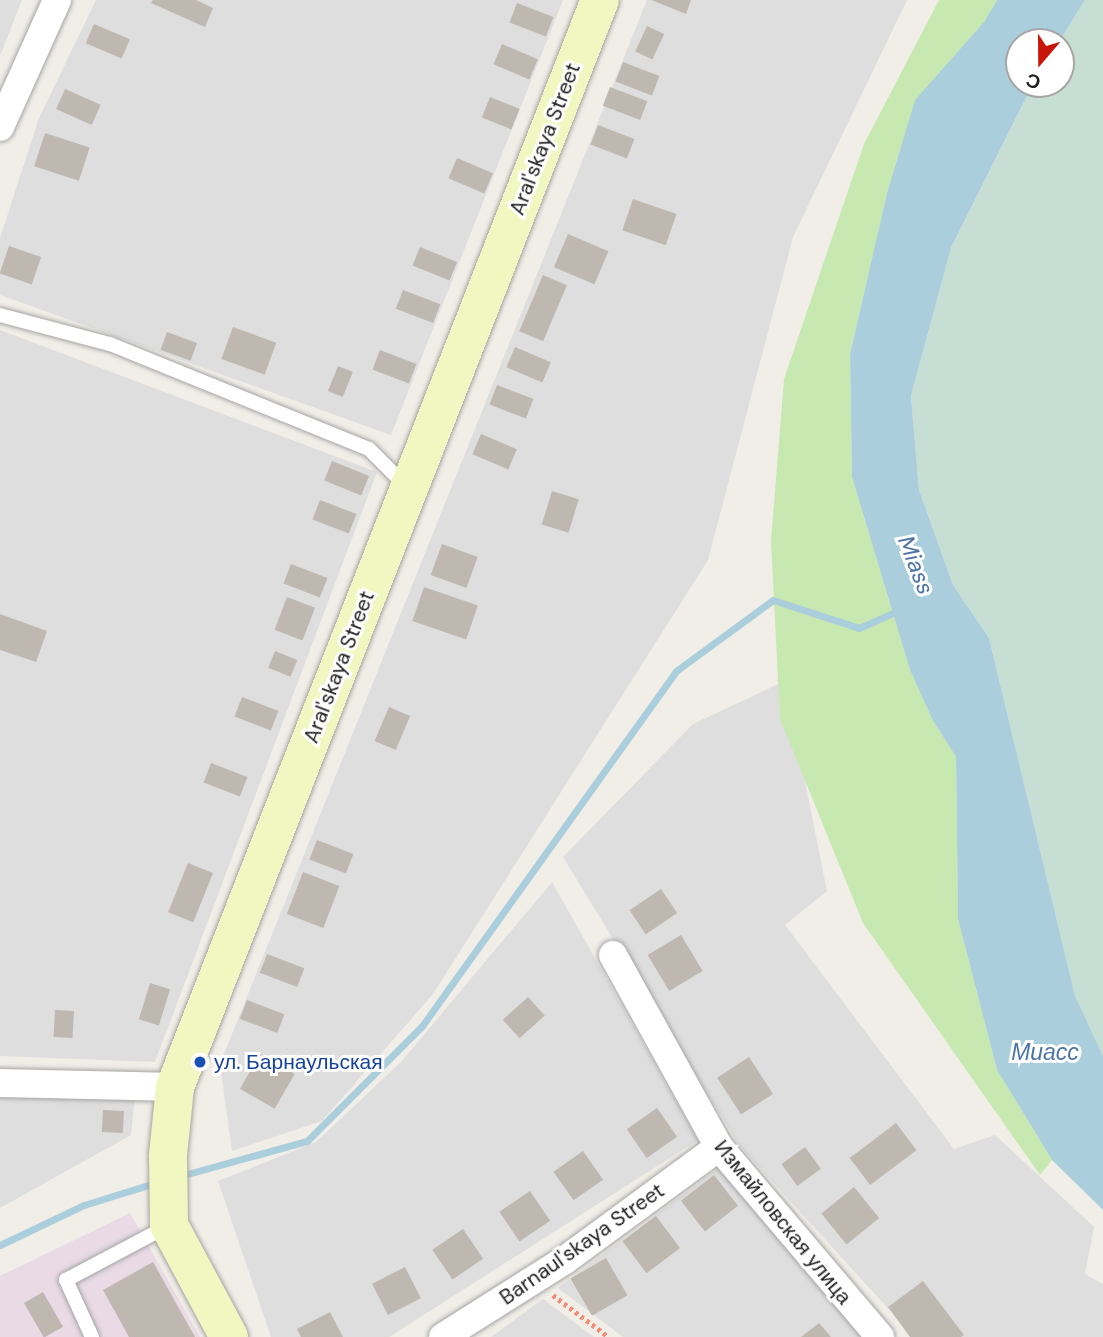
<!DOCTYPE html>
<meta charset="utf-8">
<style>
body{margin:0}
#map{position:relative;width:1103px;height:1337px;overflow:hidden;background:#f1eee8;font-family:"DM Sans",sans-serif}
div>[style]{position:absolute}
.residential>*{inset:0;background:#dfdede}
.industrial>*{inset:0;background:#e9dae6}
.grass>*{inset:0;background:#c8e8b1}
.wetland>*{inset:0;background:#c6ded4}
.water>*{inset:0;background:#abcedc}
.stream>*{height:7px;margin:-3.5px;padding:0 3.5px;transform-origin:3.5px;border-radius:3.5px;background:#abcedc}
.building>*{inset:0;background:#beb8b1;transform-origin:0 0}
.path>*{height:4.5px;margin-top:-2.25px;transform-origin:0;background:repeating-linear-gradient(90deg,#f48b76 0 3.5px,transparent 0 7px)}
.roads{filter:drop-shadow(0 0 2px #a5a5a5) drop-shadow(0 0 2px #a5a5a5)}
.lane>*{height:14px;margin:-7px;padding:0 7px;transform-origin:7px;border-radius:7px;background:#fff}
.street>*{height:28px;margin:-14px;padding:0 14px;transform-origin:14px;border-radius:14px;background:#fff}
.secondary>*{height:38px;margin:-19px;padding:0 19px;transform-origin:19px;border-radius:19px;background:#f1f7c0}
.dots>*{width:19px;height:19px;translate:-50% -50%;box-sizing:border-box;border:4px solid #fff;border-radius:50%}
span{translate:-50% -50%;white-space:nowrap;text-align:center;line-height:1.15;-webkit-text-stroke:6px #fff;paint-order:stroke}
.street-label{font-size:21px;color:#212121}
.transit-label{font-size:21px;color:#164399}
.left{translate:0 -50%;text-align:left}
.water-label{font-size:23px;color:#4d74a5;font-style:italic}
.north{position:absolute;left:1005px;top:28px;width:70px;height:70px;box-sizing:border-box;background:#fff;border:2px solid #a6a6a6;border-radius:50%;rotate:200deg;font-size:19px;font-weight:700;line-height:28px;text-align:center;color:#212121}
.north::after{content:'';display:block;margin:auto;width:24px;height:32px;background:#c81509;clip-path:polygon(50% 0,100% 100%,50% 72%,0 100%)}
</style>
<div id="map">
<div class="residential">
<i style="clip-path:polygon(0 0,22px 0,0 56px)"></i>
<i style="clip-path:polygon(96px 0,563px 0,391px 435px,0 295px,0 238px,39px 118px)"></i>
<i style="clip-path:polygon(647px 0,907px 0,793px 237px,708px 560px,433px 994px,322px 1121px,232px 1151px,220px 1064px)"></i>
<i style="clip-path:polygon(0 330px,377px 472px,155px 1062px,0 1056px)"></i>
<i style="clip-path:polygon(785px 681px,827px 891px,785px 925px,954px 1149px,995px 1135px,1094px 1227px,1085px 1274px,1103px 1284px,1103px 1337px,914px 1337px,739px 1145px,563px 857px,693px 724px)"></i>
<i style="clip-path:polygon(552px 882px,698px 1140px,389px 1337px,271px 1337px,218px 1181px,316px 1142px,402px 1061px)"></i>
<i style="clip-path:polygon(135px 1096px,131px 1135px,0 1208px,0 1097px)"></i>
<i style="clip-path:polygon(720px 1167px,866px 1337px,623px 1337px,558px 1288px)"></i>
<i style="clip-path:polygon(543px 1299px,594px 1337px,491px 1337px)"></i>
</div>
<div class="industrial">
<i style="clip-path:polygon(130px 1213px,200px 1337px,0 1337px,0 1276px)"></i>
</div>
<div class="grass">
<i style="clip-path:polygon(939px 0,997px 0,984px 22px,915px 101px,887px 193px,850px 354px,852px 477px,910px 670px,932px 719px,956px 757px,958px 919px,997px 1070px,1052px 1160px,1040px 1175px,863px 923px,780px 719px,771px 541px,784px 379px,864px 144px)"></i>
</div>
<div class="wetland">
<i style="clip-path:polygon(1085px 0,1103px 0,1103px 1056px,1075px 997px,989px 638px,953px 585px,919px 490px,911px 396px,951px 248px,1033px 84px,1061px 84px,1059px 42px)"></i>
</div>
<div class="water">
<i style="clip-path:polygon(997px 0,1085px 0,1059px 42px,1019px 42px,1019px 84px,1033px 84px,951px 248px,911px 396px,919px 490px,953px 585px,989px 638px,1075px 996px,1103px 1056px,1103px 1210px,1052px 1160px,997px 1070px,958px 919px,956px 757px,932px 719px,910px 670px,852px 477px,850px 354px,887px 193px,915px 100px,984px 22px)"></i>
</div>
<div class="stream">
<i style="left:180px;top:1176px;width:132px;rotate:-15.4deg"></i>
<i style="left:307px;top:1141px;width:163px;rotate:-45deg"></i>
<i style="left:422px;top:1026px;width:437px;rotate:-54.4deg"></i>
<i style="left:676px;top:671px;width:120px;rotate:-36.2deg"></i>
<i style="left:773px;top:600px;width:90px;rotate:18deg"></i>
<i style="left:859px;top:628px;width:45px;rotate:-23.7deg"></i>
<i style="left:0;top:1245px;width:93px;rotate:-25.5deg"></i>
<i style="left:84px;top:1205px;width:77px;rotate:-17.3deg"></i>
</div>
<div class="building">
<i style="clip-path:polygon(153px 0,196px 0,213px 8px,205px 27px,151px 3px)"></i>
<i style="clip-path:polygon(651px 0,691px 0,686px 14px)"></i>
<i style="left:517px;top:3px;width:39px;height:21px;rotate:21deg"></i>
<i style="left:94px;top:24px;width:39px;height:21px;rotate:23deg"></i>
<i style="left:647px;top:26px;width:19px;height:28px;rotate:25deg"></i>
<i style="left:502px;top:44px;width:39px;height:22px;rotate:23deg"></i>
<i style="left:623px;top:62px;width:39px;height:21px;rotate:21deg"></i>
<i style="left:610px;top:87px;width:40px;height:20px;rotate:21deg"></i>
<i style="left:65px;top:89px;width:39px;height:22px;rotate:24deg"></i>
<i style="left:490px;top:97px;width:32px;height:22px;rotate:22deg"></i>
<i style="left:598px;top:125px;width:39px;height:21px;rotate:21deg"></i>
<i style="left:45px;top:133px;width:47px;height:35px;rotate:18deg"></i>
<i style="left:457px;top:158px;width:39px;height:22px;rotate:23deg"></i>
<i style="left:633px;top:199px;width:46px;height:33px;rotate:19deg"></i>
<i style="left:568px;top:234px;width:44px;height:36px;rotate:23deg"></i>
<i style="left:9px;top:246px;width:34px;height:29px;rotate:19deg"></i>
<i style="left:420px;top:247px;width:40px;height:20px;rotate:22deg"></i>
<i style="left:543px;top:275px;width:26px;height:61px;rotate:23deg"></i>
<i style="left:403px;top:290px;width:40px;height:20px;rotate:21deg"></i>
<i style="left:233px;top:327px;width:46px;height:34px;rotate:20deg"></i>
<i style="left:167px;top:332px;width:32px;height:19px;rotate:20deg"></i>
<i style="left:515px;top:347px;width:39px;height:22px;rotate:23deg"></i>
<i style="left:380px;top:350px;width:39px;height:21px;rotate:21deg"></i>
<i style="left:338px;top:366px;width:16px;height:27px;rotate:22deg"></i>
<i style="left:497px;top:385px;width:39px;height:21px;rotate:21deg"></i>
<i style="left:481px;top:434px;width:39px;height:22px;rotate:23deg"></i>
<i style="left:332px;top:461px;width:40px;height:21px;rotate:22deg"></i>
<i style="left:552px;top:491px;width:28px;height:35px;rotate:17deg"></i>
<i style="left:320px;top:500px;width:39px;height:21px;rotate:21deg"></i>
<i style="left:442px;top:544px;width:38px;height:33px;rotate:20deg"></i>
<i style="left:291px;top:564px;width:39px;height:21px;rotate:21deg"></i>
<i style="left:424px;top:587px;width:57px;height:36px;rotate:19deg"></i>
<i style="left:287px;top:597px;width:30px;height:35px;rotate:21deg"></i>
<i style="clip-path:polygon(0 614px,47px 631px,36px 662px,0 650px)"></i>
<i style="left:275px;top:651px;width:24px;height:18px;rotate:22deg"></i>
<i style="left:242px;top:697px;width:39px;height:21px;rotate:21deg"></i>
<i style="left:389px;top:707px;width:23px;height:37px;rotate:23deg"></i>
<i style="left:211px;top:763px;width:39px;height:21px;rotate:21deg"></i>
<i style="left:317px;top:840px;width:39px;height:21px;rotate:21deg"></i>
<i style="left:188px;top:863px;width:27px;height:53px;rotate:22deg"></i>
<i style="left:303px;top:872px;width:39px;height:45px;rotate:21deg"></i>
<i style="left:661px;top:889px;width:29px;height:38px;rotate:56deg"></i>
<i style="left:681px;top:935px;width:42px;height:39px;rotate:59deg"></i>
<i style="left:267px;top:954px;width:40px;height:20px;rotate:21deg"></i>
<i style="left:150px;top:983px;width:21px;height:38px;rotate:17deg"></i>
<i style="left:528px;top:997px;width:25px;height:34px;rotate:48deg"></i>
<i style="left:247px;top:1000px;width:40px;height:20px;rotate:21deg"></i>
<i style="left:55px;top:1010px;width:19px;height:27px;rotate:3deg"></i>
<i style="left:260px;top:1054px;width:40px;height:40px;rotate:30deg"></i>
<i style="left:749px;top:1057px;width:44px;height:38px;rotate:57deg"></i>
<i style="left:657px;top:1108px;width:35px;height:37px;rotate:55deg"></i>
<i style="left:103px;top:1110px;width:21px;height:22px;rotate:3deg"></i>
<i style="left:896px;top:1123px;width:34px;height:58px;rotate:53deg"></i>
<i style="left:805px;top:1147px;width:27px;height:29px;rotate:54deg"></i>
<i style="left:583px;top:1151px;width:35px;height:36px;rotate:55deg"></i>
<i style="left:714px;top:1175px;width:39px;height:42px;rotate:52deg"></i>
<i style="left:854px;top:1187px;width:40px;height:42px;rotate:51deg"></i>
<i style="left:530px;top:1191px;width:36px;height:37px;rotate:56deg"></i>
<i style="left:656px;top:1216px;width:40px;height:42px;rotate:53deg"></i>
<i style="left:463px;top:1229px;width:36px;height:37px;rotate:56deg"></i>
<i style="left:606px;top:1258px;width:43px;height:41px;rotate:60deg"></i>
<i style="clip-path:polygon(153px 1262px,195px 1337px,129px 1337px,103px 1290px)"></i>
<i style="left:405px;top:1267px;width:35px;height:37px;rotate:63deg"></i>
<i style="clip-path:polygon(923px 1281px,964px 1335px,961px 1337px,910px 1337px,888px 1307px)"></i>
<i style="left:43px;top:1292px;width:40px;height:22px;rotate:60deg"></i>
<i style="clip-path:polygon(330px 1312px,343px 1337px,301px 1337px,297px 1329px)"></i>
<i style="clip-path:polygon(819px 1323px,831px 1337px,801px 1337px)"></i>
</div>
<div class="path">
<i style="left:553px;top:1295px;width:70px;rotate:36.9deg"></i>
</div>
<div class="roads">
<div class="lane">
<i style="left:0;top:315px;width:114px;rotate:14.8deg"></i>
<i style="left:110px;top:344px;width:279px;rotate:22.1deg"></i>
<i style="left:369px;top:449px;width:52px;rotate:45deg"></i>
<i style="left:92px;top:1337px;width:63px;rotate:-114.5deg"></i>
<i style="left:66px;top:1280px;width:115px;rotate:-27.9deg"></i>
</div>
<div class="street">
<i style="left:0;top:127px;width:139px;rotate:-65.8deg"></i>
<i style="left:613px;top:955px;width:219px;rotate:61.1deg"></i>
<i style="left:719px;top:1147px;width:249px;rotate:49.7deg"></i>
<i style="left:0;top:1083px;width:175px;rotate:1.3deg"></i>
<i style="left:443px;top:1337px;width:144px;rotate:-32.3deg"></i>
<i style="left:565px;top:1260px;width:191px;rotate:-36.3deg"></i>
</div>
<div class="secondary">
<i style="left:229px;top:1337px;width:127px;rotate:-118.2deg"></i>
<i style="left:169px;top:1225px;width:70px;rotate:-90.8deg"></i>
<i style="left:168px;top:1155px;width:68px;rotate:-84.1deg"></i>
<i style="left:175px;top:1087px;width:1167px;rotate:-68.65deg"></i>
</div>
</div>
<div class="dots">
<i style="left:200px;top:1062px;background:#1a4fb4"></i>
</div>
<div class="street-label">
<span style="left:545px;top:139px;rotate:-69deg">Aral'skaya Street</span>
<span style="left:339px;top:667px;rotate:-69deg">Aral'skaya Street</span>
<span style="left:783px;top:1222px;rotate:51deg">Измайловская улица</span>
<span style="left:582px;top:1244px;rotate:-35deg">Barnaul'skaya Street</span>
</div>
<div class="transit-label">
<span class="left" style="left:214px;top:1062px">ул. Барнаульская</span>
</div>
<div class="water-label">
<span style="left:916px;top:565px;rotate:69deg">Miass</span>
<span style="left:1045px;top:1052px">Миасс</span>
</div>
<div class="north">С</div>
</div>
